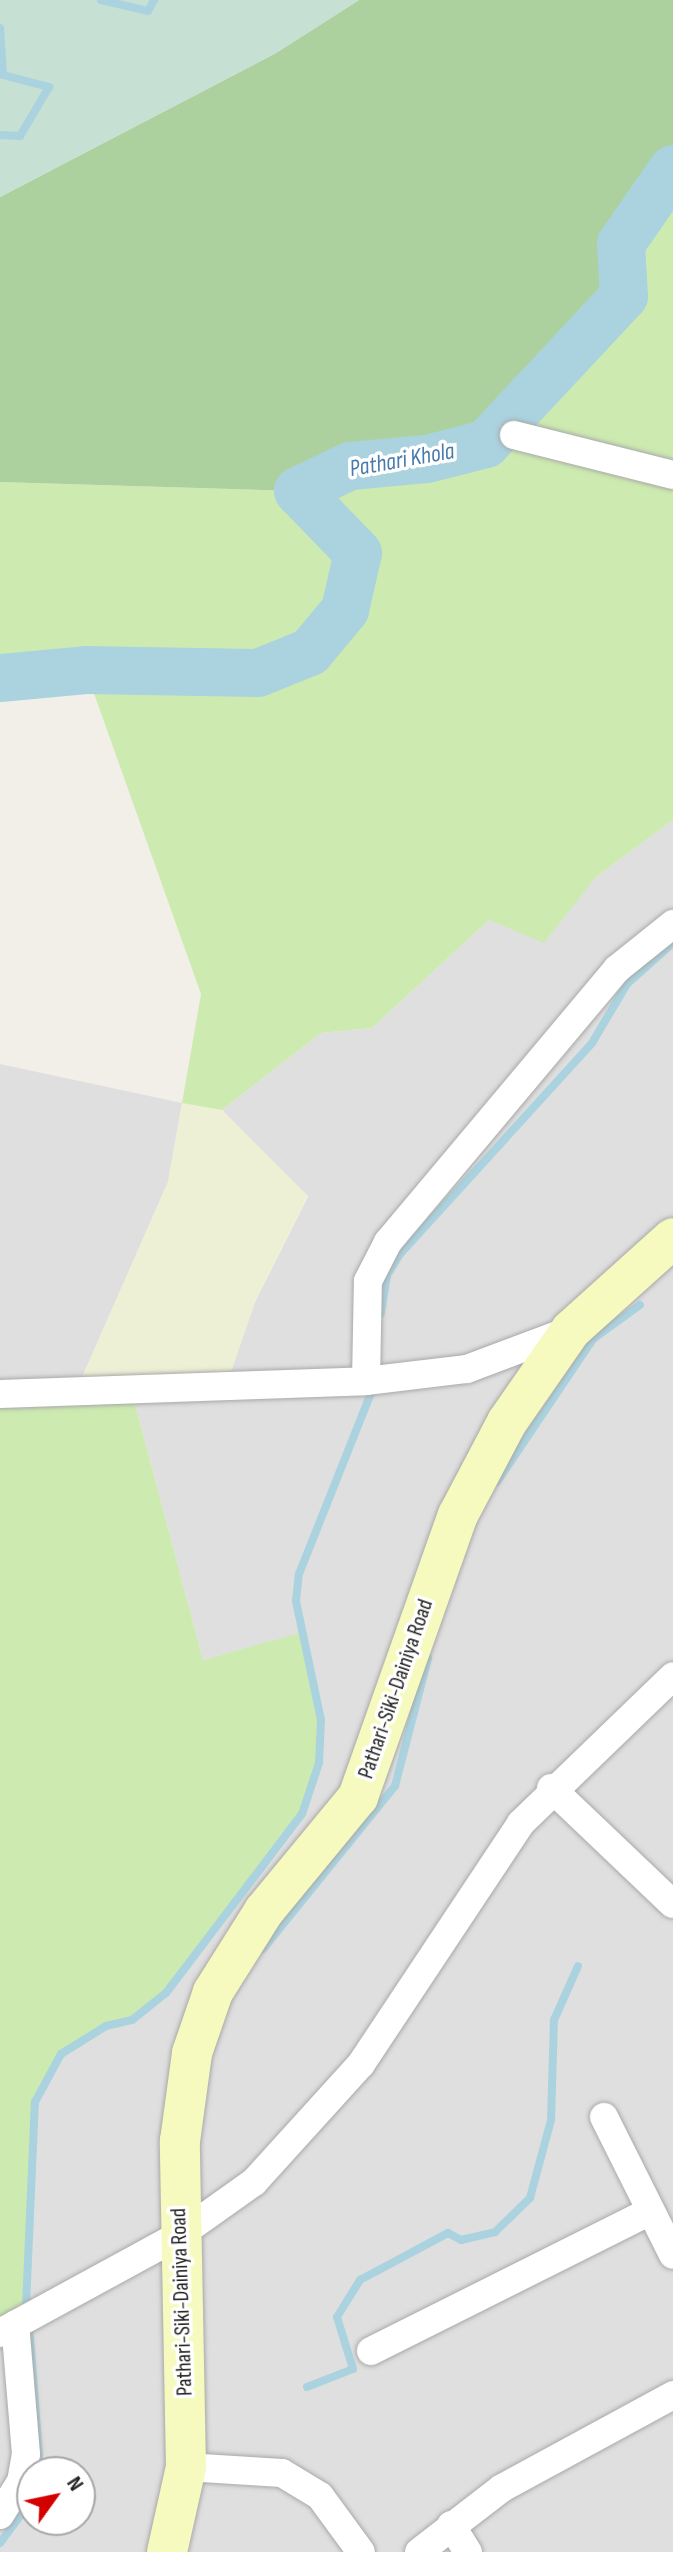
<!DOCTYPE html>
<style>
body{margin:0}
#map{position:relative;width:673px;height:2552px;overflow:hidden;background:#f2efe9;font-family:"Sofia Sans Condensed",sans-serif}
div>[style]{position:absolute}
.residential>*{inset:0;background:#e0dfdf}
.farmland>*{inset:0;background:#eef0d5}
.grass>*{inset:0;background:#cdebb0}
.forest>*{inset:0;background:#add19e}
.wetland>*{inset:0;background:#c6e0d4}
.stream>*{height:8px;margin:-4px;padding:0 4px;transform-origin:4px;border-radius:4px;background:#aad3df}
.river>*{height:48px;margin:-24px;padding:0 24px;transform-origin:24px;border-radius:24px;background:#aad3df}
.roads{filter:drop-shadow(0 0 2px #a9a9a9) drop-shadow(0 0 2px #a9a9a9)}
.street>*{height:28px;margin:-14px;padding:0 14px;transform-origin:14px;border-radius:14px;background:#fff}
.secondary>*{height:40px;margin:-20px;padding:0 20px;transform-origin:20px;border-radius:20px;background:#f7fabf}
span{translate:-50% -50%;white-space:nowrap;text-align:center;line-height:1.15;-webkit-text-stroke:7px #fff;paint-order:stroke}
.street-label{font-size:22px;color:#222}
.water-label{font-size:24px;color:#4a7aab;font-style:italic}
.north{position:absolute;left:16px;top:2456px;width:80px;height:80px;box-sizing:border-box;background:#fff;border:2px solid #a7a7a7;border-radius:50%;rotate:57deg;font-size:22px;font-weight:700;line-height:32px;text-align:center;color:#222}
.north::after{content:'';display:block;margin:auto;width:28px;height:36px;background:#d40000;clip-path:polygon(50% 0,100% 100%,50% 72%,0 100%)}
</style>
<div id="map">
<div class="residential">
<i style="clip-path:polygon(evenodd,673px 820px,673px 2552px,0 2552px,0 2333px,31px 2214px,35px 2102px,61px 2054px,106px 2026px,132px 2020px,166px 1993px,282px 1841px,321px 1720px,303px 1633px,203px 1660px,131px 1389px,226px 1386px,255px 1302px,308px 1197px,222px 1110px,321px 1033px,372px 1028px,489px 920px,570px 907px,596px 877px,673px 820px,32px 2472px,80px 2472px,80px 2520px,32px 2520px,32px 2472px)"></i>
<i style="clip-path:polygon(0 1064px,182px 1103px,168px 1182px,76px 1391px,0 1394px)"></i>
</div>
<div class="farmland">
<i style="clip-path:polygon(182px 1103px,222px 1110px,308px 1196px,255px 1302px,226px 1386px,76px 1391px,168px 1182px)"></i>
</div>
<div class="grass">
<i style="clip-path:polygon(673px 169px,673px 820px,596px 877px,544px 943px,489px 920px,372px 1028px,321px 1033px,222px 1110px,182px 1103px,201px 994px,86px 671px,0 678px,0 482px,298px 491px,350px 466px,427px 459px,624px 296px,621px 244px)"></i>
<i style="clip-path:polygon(131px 1389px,203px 1660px,303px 1632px,321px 1720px,319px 1763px,302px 1814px,166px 1993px,132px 2020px,106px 2026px,61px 2054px,35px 2102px,26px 2306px,0 2333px,0 1394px)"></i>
</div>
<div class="forest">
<i style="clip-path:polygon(359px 0,673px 0,673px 169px,621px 244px,624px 296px,486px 444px,427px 459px,350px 466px,298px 491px,0 482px,0 197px,276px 53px)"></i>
</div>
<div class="wetland">
<i style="clip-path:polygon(0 0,359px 0,276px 53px,0 197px)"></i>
</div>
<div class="stream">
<i style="left:101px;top:0;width:48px;rotate:13.2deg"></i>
<i style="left:148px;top:11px;width:13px;rotate:-61deg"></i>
<i style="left:0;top:28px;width:47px;rotate:86.3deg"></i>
<i style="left:3px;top:75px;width:48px;rotate:14.6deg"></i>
<i style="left:49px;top:87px;width:57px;rotate:120.6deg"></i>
<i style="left:20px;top:136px;width:20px;rotate:-177deg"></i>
<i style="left:381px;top:1313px;width:38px;rotate:-81deg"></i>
<i style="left:387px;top:1275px;width:26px;rotate:-58deg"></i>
<i style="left:401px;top:1253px;width:284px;rotate:-47.7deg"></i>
<i style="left:592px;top:1043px;width:69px;rotate:-59.3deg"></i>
<i style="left:627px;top:984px;width:62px;rotate:-41.7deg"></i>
<i style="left:497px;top:1482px;width:172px;rotate:-56.1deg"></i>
<i style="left:593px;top:1339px;width:58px;rotate:-35.9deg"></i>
<i style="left:263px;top:1949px;width:210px;rotate:-51deg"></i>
<i style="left:395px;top:1786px;width:132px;rotate:-75.5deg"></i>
<i style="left:26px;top:2306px;width:204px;rotate:-87.5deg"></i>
<i style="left:35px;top:2102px;width:55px;rotate:-61.6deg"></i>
<i style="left:61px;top:2054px;width:53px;rotate:-31.9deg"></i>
<i style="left:106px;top:2026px;width:27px;rotate:-13deg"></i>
<i style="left:132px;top:2020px;width:43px;rotate:-38.5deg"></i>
<i style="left:166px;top:1993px;width:225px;rotate:-52.8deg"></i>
<i style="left:302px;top:1814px;width:54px;rotate:-71.6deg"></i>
<i style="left:319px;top:1763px;width:43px;rotate:-87.3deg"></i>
<i style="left:321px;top:1720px;width:122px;rotate:-101.9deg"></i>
<i style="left:296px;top:1601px;width:27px;rotate:-84deg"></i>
<i style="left:299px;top:1574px;width:195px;rotate:-68.3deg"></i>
<i style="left:29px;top:2324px;width:148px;rotate:85.7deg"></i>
<i style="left:307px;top:2387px;width:49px;rotate:-21.4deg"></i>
<i style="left:353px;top:2369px;width:54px;rotate:-107.1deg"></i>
<i style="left:337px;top:2317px;width:44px;rotate:-58.1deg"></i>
<i style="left:360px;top:2280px;width:100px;rotate:-28.1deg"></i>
<i style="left:448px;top:2233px;width:15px;rotate:28deg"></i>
<i style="left:461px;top:2240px;width:35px;rotate:-13deg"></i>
<i style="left:495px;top:2232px;width:49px;rotate:-44.2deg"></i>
<i style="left:530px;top:2198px;width:81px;rotate:-74.9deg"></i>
<i style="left:551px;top:2120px;width:100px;rotate:-88.3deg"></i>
<i style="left:554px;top:2020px;width:59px;rotate:-66deg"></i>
<i style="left:0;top:2543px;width:54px;rotate:-53.3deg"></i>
</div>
<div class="river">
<i style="left:0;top:678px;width:86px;rotate:-5.3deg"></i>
<i style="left:86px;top:670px;width:172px;rotate:1deg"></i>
<i style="left:258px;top:673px;width:56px;rotate:-22deg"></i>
<i style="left:310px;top:652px;width:55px;rotate:-50.2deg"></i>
<i style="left:345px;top:610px;width:58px;rotate:-77.2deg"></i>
<i style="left:358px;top:553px;width:86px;rotate:-134.1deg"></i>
<i style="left:298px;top:491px;width:58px;rotate:-25.7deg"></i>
<i style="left:350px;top:466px;width:77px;rotate:-5.2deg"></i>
<i style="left:427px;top:459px;width:61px;rotate:-14.3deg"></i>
<i style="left:486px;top:444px;width:202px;rotate:-47deg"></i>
<i style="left:624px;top:296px;width:52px;rotate:-93.3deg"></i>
<i style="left:621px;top:244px;width:91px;rotate:-55.3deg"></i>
</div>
<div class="roads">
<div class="street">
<i style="left:514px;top:435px;width:164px;rotate:14.1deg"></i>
<i style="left:366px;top:1381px;width:100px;rotate:-88.9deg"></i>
<i style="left:368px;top:1281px;width:44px;rotate:-62.9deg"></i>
<i style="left:388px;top:1242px;width:356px;rotate:-50deg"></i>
<i style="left:617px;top:969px;width:72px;rotate:-38.8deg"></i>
<i style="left:0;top:1394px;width:366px;rotate:-2deg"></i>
<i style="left:366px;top:1381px;width:102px;rotate:-6.8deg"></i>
<i style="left:467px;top:1369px;width:111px;rotate:-20.6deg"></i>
<i style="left:551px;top:1788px;width:168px;rotate:43.6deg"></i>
<i style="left:604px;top:2117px;width:154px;rotate:63.4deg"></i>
<i style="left:0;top:2333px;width:203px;rotate:-28.6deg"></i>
<i style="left:178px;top:2236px;width:93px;rotate:-35.4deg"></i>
<i style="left:254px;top:2182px;width:159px;rotate:-47.8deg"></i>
<i style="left:361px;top:2064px;width:289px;rotate:-56.4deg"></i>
<i style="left:521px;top:1823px;width:211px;rotate:-44deg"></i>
<i style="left:371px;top:2351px;width:311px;rotate:-26.6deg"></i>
<i style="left:186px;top:2467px;width:96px;rotate:3.6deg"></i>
<i style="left:282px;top:2473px;width:44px;rotate:31.2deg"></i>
<i style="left:320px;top:2496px;width:69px;rotate:53.8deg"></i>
<i style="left:0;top:2515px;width:39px;rotate:-58deg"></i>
<i style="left:21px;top:2482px;width:28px;rotate:-80deg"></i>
<i style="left:26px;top:2454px;width:130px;rotate:-94.8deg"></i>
<i style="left:451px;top:2525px;width:32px;rotate:58deg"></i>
<i style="left:419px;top:2552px;width:105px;rotate:-37.6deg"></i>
<i style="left:502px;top:2488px;width:195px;rotate:-28.5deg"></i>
</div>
<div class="secondary">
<i style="left:167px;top:2552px;width:87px;rotate:-77.4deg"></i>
<i style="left:186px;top:2467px;width:326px;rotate:-91.1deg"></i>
<i style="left:180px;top:2141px;width:89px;rotate:-82.2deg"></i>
<i style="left:192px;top:2053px;width:65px;rotate:-71deg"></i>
<i style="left:213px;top:1992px;width:96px;rotate:-57.8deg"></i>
<i style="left:264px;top:1911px;width:148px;rotate:-50.5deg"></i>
<i style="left:358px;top:1797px;width:299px;rotate:-70.5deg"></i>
<i style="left:458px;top:1515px;width:105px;rotate:-62.2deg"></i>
<i style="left:507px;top:1422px;width:112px;rotate:-55.2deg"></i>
<i style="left:571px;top:1330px;width:137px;rotate:-42deg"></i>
</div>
</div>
<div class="street-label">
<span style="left:396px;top:1689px;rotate:-71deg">Pathari-Siki-Dainiya Road</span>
<span style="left:182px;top:2302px;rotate:-92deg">Pathari-Siki-Dainiya Road</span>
</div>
<div class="water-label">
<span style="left:402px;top:460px;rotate:-10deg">Pathari Khola</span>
</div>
<div class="north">N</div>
</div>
